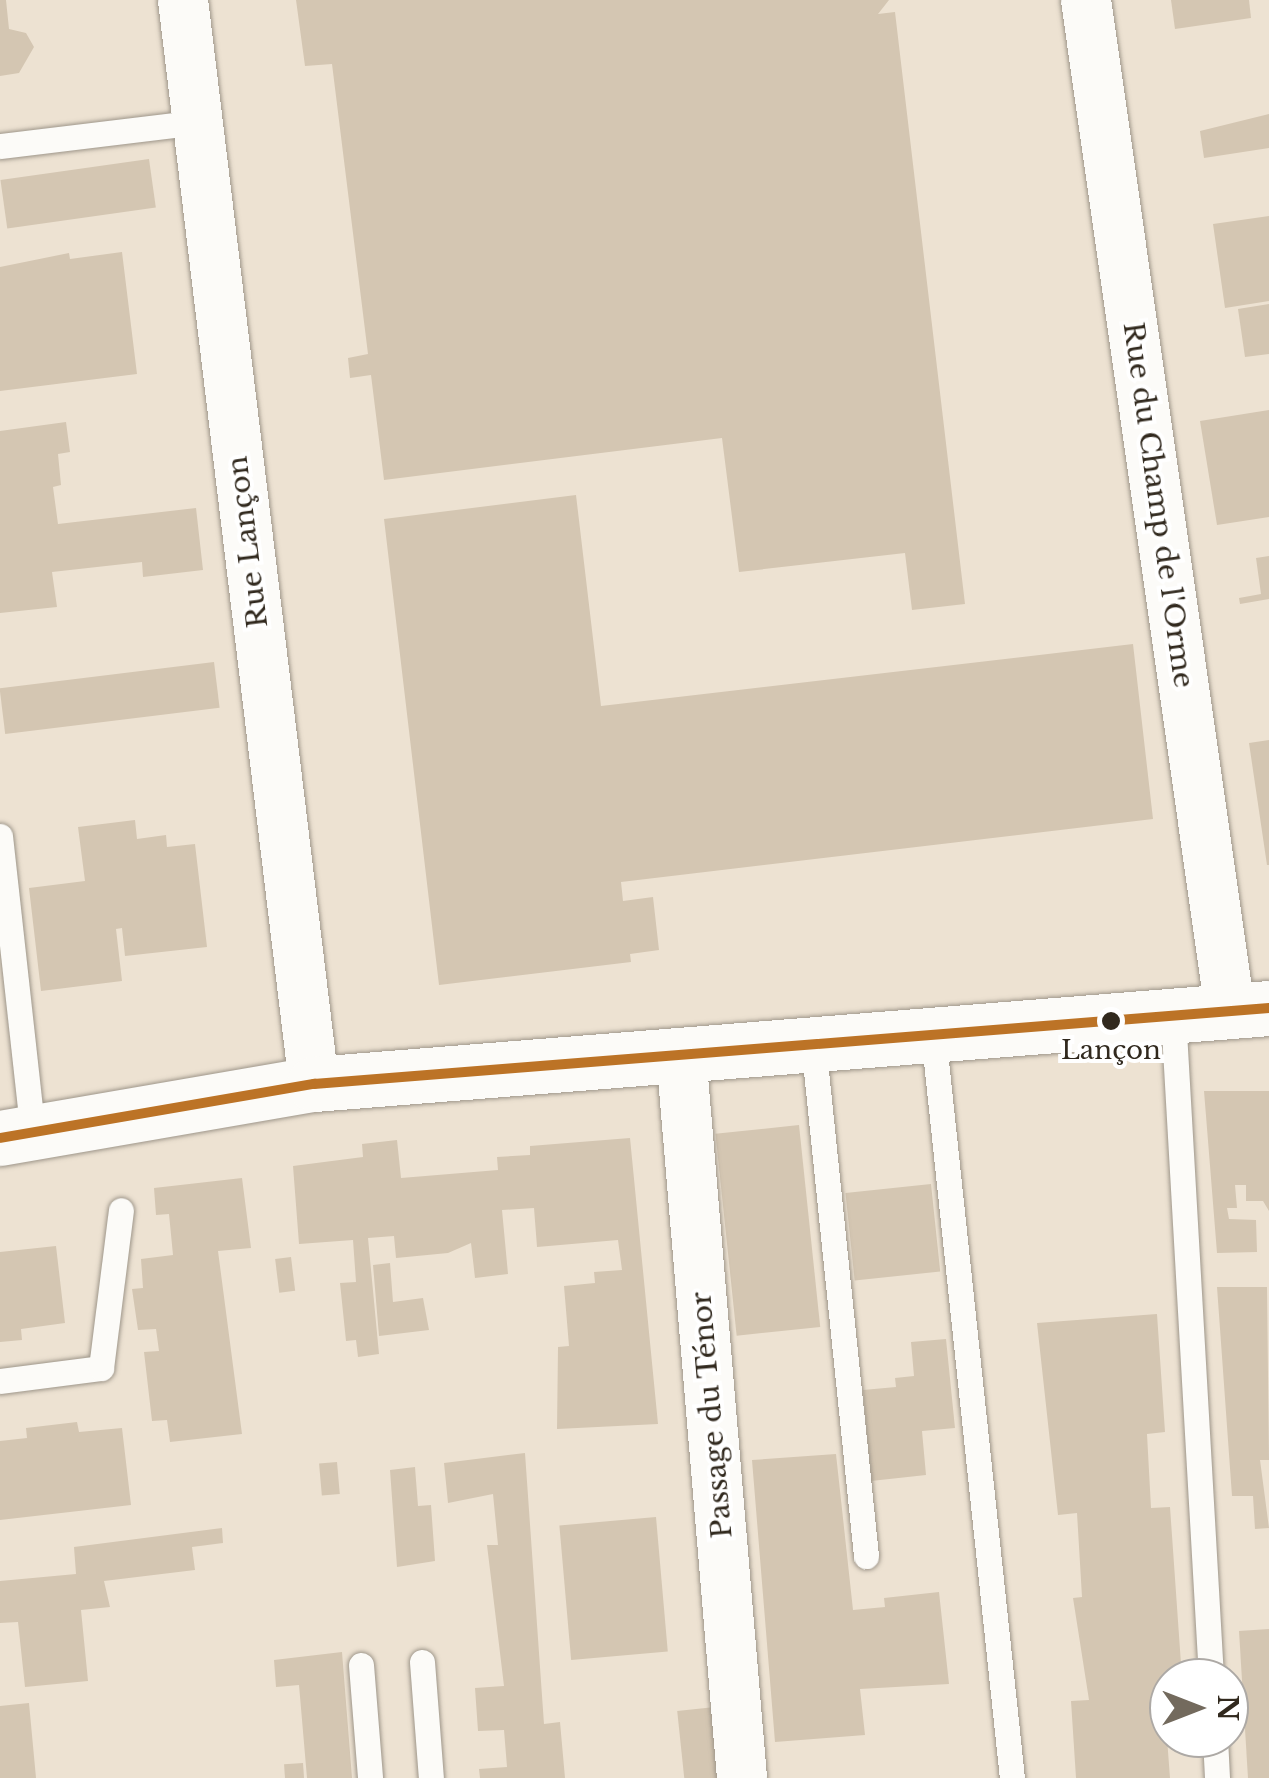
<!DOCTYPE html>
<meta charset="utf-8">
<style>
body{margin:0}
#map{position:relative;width:1269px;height:1778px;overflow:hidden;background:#ede2d2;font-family:"Libre Baskerville",serif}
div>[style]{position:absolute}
.building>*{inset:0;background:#d4c6b2;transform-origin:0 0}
.roads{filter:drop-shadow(0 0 2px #9e968a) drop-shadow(0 0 2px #9e968a)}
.lane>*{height:25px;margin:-12.5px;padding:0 12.5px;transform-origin:12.5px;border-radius:12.5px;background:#fcfbf8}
.street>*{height:50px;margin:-25px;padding:0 25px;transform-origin:25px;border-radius:25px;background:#fcfbf8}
.secondary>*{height:55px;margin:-27.5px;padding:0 27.5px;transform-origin:27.5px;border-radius:27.5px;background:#fcfbf8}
.bus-1>*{height:10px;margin:-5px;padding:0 5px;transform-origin:5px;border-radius:5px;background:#bc7326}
.dots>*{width:28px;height:28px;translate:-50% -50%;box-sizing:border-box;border:5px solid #fff;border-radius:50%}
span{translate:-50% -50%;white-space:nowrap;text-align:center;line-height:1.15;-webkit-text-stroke:8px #fff;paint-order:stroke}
.bus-label{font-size:26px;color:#31291e}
.street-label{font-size:28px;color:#31291e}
.north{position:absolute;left:1149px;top:1658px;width:100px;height:100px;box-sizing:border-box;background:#fff;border:2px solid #ada9a5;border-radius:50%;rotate:90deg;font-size:28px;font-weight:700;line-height:40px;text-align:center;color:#31291e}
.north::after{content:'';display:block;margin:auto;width:35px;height:45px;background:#736a5d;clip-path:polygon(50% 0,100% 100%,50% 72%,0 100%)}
</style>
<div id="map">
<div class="building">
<i style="clip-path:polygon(0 0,6px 0,9px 29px,26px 33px,34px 47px,19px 73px,0 76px)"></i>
<i style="clip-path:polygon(296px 0,889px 0,878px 14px,895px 12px,965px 604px,912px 610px,905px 553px,739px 572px,722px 438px,384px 480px,371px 375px,350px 378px,348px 358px,368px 354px,332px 64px,305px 66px)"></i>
<i style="clip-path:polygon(1171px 0,1249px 0,1251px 18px,1175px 29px)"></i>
<i style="clip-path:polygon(1269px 114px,1269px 148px,1204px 158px,1200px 131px)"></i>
<i style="left:149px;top:159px;width:49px;height:150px;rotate:82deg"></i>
<i style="clip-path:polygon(1269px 216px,1269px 301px,1225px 308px,1213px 224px)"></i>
<i style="clip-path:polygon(122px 252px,137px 374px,0 391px,0 267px,69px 253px,70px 259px)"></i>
<i style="clip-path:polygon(1269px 304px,1269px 354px,1245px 357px,1238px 309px)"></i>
<i style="clip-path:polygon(1269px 410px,1269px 517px,1217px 525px,1200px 421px)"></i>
<i style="clip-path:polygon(66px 422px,70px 452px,58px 454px,61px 485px,53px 487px,58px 524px,196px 508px,203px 570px,143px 577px,142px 562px,52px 572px,57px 607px,0 613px,0 431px)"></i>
<i style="clip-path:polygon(576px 495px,601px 706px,1133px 644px,1153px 819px,621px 882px,623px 901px,653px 897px,659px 950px,630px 954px,631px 962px,439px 985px,384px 519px)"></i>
<i style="clip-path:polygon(1269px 556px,1269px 599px,1240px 604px,1239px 598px,1261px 594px,1256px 558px)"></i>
<i style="left:214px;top:662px;width:46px;height:216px;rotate:83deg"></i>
<i style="clip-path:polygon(1269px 740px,1269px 865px,1267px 865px,1249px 743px)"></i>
<i style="clip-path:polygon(135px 820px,137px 839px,166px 835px,167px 847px,195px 844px,207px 947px,125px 956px,122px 928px,116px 929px,122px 981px,41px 991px,29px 888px,85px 881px,78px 827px)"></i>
<i style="clip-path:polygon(1204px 1091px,1269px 1091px,1269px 1211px,1263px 1201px,1246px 1201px,1246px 1185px,1235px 1185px,1237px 1208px,1227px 1208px,1229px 1219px,1256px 1220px,1257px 1252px,1217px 1253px)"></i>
<i style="left:799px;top:1125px;width:203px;height:84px;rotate:84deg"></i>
<i style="clip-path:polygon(630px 1138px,658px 1424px,557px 1429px,558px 1347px,569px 1346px,564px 1286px,595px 1283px,594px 1272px,622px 1270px,618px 1240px,537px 1247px,534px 1208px,502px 1210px,508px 1274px,475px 1278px,471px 1243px,448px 1253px,396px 1258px,394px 1236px,368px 1238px,379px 1354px,358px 1357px,356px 1340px,346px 1341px,340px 1283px,356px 1282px,353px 1240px,299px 1244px,293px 1166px,363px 1157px,362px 1144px,397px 1140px,401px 1178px,498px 1170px,497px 1157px,530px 1155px,530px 1146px)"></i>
<i style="clip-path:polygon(242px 1178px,251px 1248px,218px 1251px,242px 1434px,170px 1442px,167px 1420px,152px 1421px,144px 1352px,159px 1351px,156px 1329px,138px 1330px,132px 1289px,143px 1288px,141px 1259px,173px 1255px,169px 1214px,156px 1215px,154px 1188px)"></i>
<i style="left:931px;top:1184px;width:88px;height:86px;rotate:84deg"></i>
<i style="clip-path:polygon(56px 1246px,65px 1323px,21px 1329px,22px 1340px,0 1342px,0 1252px)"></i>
<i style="left:291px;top:1257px;width:34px;height:16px;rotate:83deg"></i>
<i style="clip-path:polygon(390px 1263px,393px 1302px,423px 1298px,429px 1330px,379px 1336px,373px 1265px)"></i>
<i style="clip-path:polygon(1217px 1287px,1267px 1287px,1269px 1460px,1260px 1460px,1269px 1528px,1255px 1529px,1253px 1496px,1232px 1496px)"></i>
<i style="clip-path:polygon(1157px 1314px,1165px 1432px,1147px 1434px,1151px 1508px,1170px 1507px,1182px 1678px,1169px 1678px,1164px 1698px,1170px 1778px,1076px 1778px,1071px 1701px,1089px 1700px,1073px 1598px,1082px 1597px,1077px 1513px,1058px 1515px,1037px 1323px)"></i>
<i style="clip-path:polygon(946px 1339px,955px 1428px,922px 1431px,926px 1475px,871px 1481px,863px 1390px,896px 1387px,895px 1378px,914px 1376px,911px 1342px)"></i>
<i style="clip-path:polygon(77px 1422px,79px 1432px,122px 1428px,131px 1505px,0 1520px,0 1441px,27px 1438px,26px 1428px)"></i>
<i style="clip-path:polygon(525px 1453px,544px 1724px,560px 1722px,565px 1778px,480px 1778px,479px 1769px,507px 1767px,504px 1730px,478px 1731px,475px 1688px,504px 1686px,487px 1545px,498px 1545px,493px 1494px,448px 1503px,444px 1463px)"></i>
<i style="clip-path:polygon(836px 1454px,853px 1610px,885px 1607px,884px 1598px,939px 1592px,949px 1684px,860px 1689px,865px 1735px,775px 1742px,752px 1460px)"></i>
<i style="left:337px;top:1462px;width:32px;height:18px;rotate:85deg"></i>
<i style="clip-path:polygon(415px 1467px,418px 1506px,431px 1505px,435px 1561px,397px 1567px,390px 1470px)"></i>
<i style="left:656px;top:1517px;width:135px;height:97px;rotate:85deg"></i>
<i style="clip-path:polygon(222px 1528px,223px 1543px,192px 1547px,195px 1570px,104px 1581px,110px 1607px,81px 1610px,88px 1681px,25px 1687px,18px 1622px,0 1623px,0 1581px,76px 1574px,74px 1547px)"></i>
<i style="clip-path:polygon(1269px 1629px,1269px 1778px,1248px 1778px,1239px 1631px)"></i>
<i style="clip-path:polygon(342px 1652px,352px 1778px,307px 1778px,299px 1685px,276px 1687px,274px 1660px)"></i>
<i style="clip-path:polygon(29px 1703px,36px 1778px,0 1778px,0 1706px)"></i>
<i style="left:715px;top:1707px;width:71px;height:38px;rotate:84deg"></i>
<i style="left:303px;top:1763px;width:15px;height:19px;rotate:86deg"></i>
</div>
<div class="roads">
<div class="lane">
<i style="left:0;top:146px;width:199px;rotate:-6.9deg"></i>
<i style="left:0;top:836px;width:299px;rotate:83.7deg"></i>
<i style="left:1173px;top:1014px;width:665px;rotate:86.72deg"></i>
<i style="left:933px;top:1033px;width:749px;rotate:83.95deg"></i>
<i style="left:813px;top:1042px;width:517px;rotate:84.11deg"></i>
<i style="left:0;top:1381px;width:102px;rotate:-7.3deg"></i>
<i style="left:101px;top:1368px;width:159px;rotate:-82.8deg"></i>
<i style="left:422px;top:1662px;width:116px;rotate:85.6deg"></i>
<i style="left:361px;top:1665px;width:113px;rotate:85.4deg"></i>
<i style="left:1215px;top:1738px;width:40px;rotate:87.1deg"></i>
</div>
<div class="street">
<i style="left:183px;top:0;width:1092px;rotate:83.11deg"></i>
<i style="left:1086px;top:0;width:1020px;rotate:81.89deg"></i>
<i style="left:681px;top:1053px;width:728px;rotate:85.19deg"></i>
</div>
<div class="secondary">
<i style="left:0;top:1138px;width:319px;rotate:-9.8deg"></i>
<i style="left:314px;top:1084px;width:958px;rotate:-4.55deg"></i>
</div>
</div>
<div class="bus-1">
<i style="left:0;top:1138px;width:319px;rotate:-9.8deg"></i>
<i style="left:314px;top:1084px;width:958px;rotate:-4.55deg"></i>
</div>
<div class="dots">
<i style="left:1111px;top:1021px;background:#31291e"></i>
</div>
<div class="bus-label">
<span style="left:1111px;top:1051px">Lançon</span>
</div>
<div class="street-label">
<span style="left:1158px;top:505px;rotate:82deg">Rue du Champ de l'Orme</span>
<span style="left:248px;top:542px;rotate:-97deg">Rue Lançon</span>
<span style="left:712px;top:1415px;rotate:-95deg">Passage du Ténor</span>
</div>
<div class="north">N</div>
</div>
